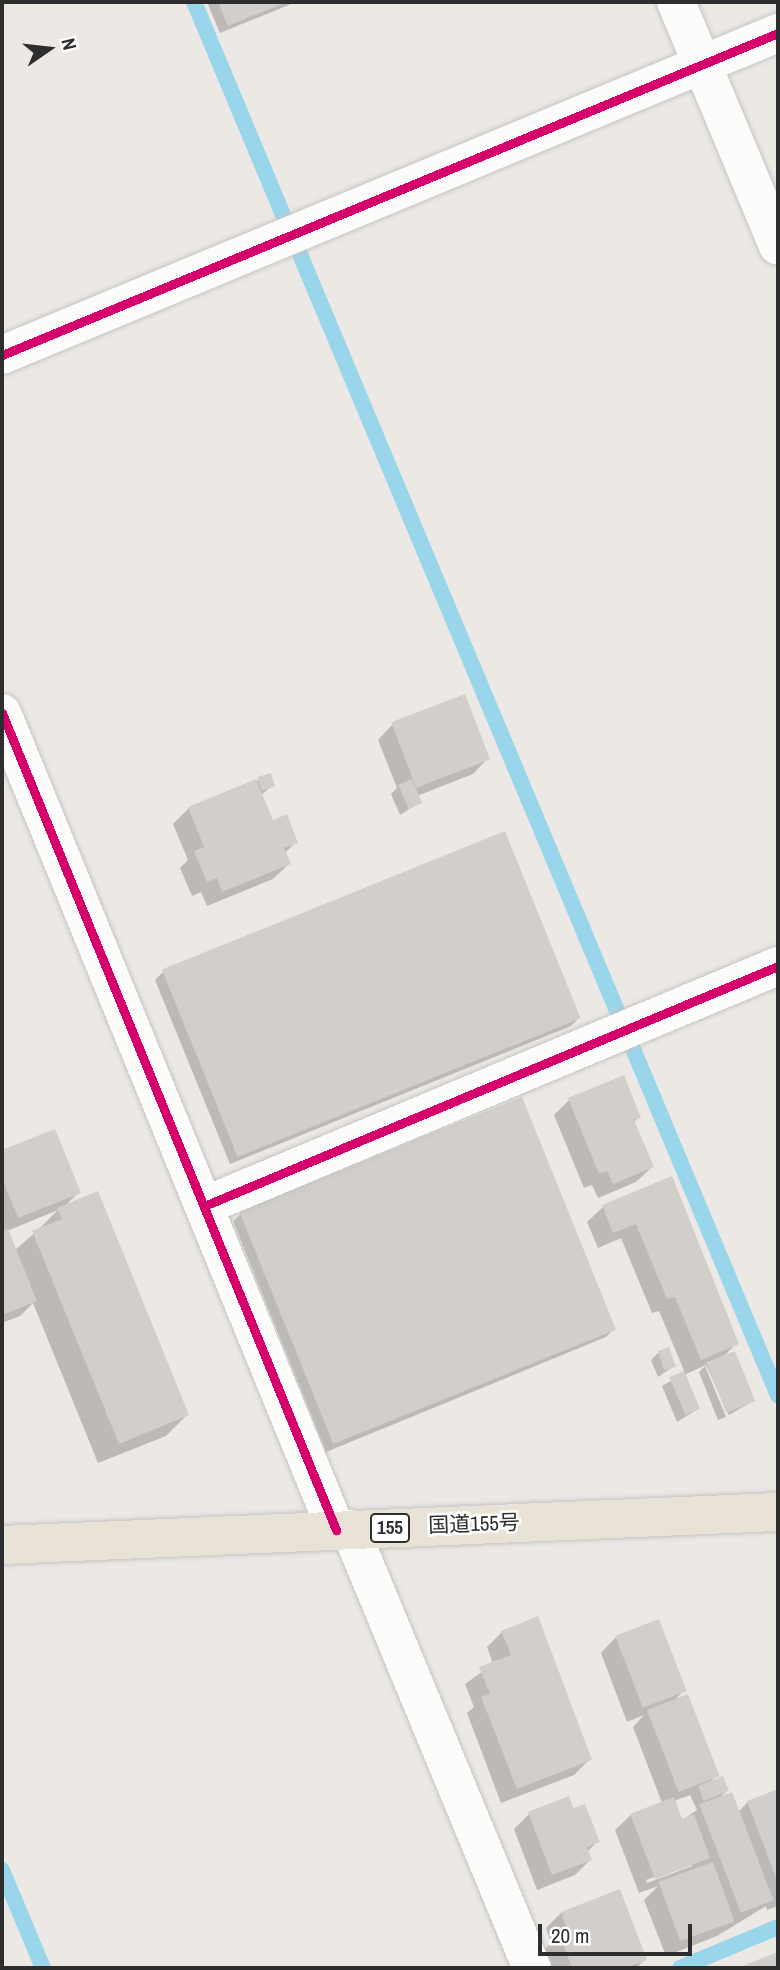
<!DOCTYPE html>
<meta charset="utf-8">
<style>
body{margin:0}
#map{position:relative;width:780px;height:1970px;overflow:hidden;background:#ece8e4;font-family:"Archivo Narrow","Noto Sans JP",sans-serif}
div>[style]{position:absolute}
.shadow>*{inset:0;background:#0003}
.stream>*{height:16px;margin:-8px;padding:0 8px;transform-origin:8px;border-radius:8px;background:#99d6ec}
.building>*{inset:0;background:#d1cecb;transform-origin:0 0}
.roads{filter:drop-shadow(0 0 2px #c5c4c5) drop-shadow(0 0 2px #c5c4c5)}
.minor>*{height:38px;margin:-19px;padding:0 19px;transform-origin:19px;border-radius:19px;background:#fcfcfb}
.trunk>*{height:38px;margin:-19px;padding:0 19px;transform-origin:19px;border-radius:19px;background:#e9e2d6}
.cycleway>*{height:9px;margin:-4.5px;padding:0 4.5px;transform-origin:4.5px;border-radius:4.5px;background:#d6006c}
span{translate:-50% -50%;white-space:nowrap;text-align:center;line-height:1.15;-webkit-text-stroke:5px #fff;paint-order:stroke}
.shield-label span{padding:2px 5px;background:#fff;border:2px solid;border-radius:5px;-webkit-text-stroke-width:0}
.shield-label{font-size:19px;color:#2e2e2e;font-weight:700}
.street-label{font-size:21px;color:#2e2e2e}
.frame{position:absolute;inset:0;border:4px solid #2e2e2e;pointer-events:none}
.north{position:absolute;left:14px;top:14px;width:70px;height:70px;-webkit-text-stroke:5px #fff;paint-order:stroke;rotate:76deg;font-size:19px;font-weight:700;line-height:28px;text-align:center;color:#2e2e2e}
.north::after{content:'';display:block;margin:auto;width:24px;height:32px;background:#2e2e2e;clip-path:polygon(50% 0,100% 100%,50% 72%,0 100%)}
.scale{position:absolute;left:538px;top:1924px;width:154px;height:32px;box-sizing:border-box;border:4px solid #2e2e2e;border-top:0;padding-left:9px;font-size:21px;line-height:24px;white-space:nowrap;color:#2e2e2e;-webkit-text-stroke:5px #fff;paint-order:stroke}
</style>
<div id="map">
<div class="shadow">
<i style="clip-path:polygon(207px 2px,296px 2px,220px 33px)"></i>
<i style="clip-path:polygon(393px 724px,488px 758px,473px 774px,417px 796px,420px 802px,400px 815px,391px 794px,397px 788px,378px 740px)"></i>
<i style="clip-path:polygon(259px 780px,273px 785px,261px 795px,272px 822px,296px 842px,284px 854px,289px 864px,273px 879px,207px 906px,201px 892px,192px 896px,180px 868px,188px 860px,173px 824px,189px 808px)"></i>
<i style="clip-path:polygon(163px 972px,579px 1018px,571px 1026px,230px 1164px,155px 980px)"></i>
<i style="clip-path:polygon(569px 1100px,639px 1117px,633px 1123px,652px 1167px,636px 1182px,598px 1198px,592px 1185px,584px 1188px,554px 1115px)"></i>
<i style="clip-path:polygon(evenodd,54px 1132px,79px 1192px,64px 1207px,187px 1415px,166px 1436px,98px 1463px,33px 1303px,20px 1316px,2px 1323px,2px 1152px,54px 1132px,58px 1210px,37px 1231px,15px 1250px,7px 1231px,58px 1210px)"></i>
<i style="clip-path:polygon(671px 1179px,737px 1343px,722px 1358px,753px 1401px,729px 1415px,706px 1365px,684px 1375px,698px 1409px,677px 1422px,662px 1386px,685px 1373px,659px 1311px,652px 1313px,621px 1238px,598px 1248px,587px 1222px,603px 1207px)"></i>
<i style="clip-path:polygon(241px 1214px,614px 1329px,606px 1337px,326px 1452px,233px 1221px)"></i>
<i style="clip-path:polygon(659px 1352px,674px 1366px,658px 1377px,651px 1360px)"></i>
<i style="clip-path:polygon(705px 1366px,726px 1417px,718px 1420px,699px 1372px)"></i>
<i style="clip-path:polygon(502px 1632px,590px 1759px,574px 1775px,501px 1803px,467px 1713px,474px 1707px,465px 1684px,493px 1664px,487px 1647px)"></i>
<i style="clip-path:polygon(evenodd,616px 1637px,684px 1690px,673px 1702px,717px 1775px,708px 1784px,727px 1791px,717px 1800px,738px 1812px,748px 1802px,778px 1791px,778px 1906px,767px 1910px,766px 1906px,717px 1936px,666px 1956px,644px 1900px,658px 1886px,639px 1893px,615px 1830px,631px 1815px,662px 1803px,633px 1727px,644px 1715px,627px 1722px,601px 1653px,616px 1637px,690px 1795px,697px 1810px,681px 1821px,674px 1801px,690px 1795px,616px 1637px,692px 1863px,692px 1866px,647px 1883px,646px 1880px,692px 1863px)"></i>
<i style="clip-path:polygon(572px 1811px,598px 1841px,587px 1852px,590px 1860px,575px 1875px,537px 1890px,514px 1829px,529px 1814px)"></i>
<i style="clip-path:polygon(561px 1913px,645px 1959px,636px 1968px,552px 1968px,544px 1950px,551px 1943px,546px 1928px)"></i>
</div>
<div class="stream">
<i style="left:194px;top:2px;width:238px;rotate:67.3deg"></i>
<i style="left:299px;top:252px;width:825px;rotate:67.26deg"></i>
<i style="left:631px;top:1044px;width:381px;rotate:67.3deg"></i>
<i style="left:2px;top:1870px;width:106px;rotate:67.3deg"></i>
<i style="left:680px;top:1968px;width:106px;rotate:-22.7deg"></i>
</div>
<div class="building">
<i style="clip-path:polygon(218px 2px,287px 2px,228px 26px)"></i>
<i style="left:465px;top:694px;width:70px;height:79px;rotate:69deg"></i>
<i style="left:271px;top:773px;width:14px;height:14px;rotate:73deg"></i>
<i style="clip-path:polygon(256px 779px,273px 820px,287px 814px,298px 843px,284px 848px,291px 864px,222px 892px,217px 878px,207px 882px,194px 851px,204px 847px,188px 807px)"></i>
<i style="left:412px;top:779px;width:26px;height:15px;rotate:67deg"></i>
<i style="left:505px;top:831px;width:202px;height:370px;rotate:68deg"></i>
<i style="clip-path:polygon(624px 1075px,641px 1118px,634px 1120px,654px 1167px,613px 1184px,607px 1171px,599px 1174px,568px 1098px)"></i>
<i style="left:522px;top:1097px;width:251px;height:305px;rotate:68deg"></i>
<i style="clip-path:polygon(55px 1129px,81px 1193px,18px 1218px,2px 1178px,2px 1150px)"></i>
<i style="clip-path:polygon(672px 1176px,739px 1344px,701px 1360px,675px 1297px,667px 1299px,636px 1224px,613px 1233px,602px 1205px)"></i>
<i style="clip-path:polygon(98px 1191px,189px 1415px,119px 1444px,32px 1231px,62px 1219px,57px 1208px)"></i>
<i style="clip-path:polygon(8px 1229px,37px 1301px,2px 1315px,2px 1232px)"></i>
<i style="left:669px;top:1347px;width:21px;height:12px;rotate:71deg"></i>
<i style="left:735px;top:1351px;width:54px;height:31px;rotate:68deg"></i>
<i style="left:684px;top:1371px;width:41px;height:16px;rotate:67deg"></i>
<i style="clip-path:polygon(538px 1616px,592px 1760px,517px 1789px,481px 1697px,490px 1694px,479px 1667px,511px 1655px,501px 1631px)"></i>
<i style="left:659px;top:1619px;width:77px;height:47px;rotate:69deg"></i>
<i style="left:688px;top:1694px;width:88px;height:44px;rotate:69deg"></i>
<i style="left:723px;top:1776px;width:16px;height:27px;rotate:68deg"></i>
<i style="clip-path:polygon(778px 1789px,778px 1883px,747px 1801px)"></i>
<i style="left:732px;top:1792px;width:116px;height:35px;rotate:69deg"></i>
<i style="clip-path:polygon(569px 1796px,573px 1808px,585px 1804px,600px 1842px,587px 1847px,592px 1860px,552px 1875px,528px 1812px)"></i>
<i style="clip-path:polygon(674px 1797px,682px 1819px,694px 1814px,710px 1858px,655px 1879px,630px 1814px)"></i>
<i style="left:713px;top:1862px;width:63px;height:58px;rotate:70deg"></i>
<i style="clip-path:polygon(620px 1889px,647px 1960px,625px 1968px,572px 1968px,559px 1933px,567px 1929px,561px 1912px)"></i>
<i style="clip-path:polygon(778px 1952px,778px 1968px,737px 1968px)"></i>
</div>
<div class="roads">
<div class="minor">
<i style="left:676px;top:2px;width:264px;rotate:67.3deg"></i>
<i style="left:2px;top:355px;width:840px;rotate:-22.54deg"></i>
<i style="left:2px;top:713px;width:883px;rotate:67.76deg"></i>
<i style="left:204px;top:1206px;width:622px;rotate:-22.69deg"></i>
<i style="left:350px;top:1529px;width:475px;rotate:67.5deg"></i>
</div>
<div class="trunk">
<i style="left:2px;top:1545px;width:777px;rotate:-2.44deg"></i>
</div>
</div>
<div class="cycleway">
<i style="left:2px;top:355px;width:840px;rotate:-22.54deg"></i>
<i style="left:2px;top:713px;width:883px;rotate:67.76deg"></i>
<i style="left:204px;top:1206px;width:622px;rotate:-22.69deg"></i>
</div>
<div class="shield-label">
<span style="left:390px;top:1528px">155</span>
</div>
<div class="street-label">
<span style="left:474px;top:1524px;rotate:-2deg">国道155号</span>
</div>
<div class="frame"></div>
<div class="north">N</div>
<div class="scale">20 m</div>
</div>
